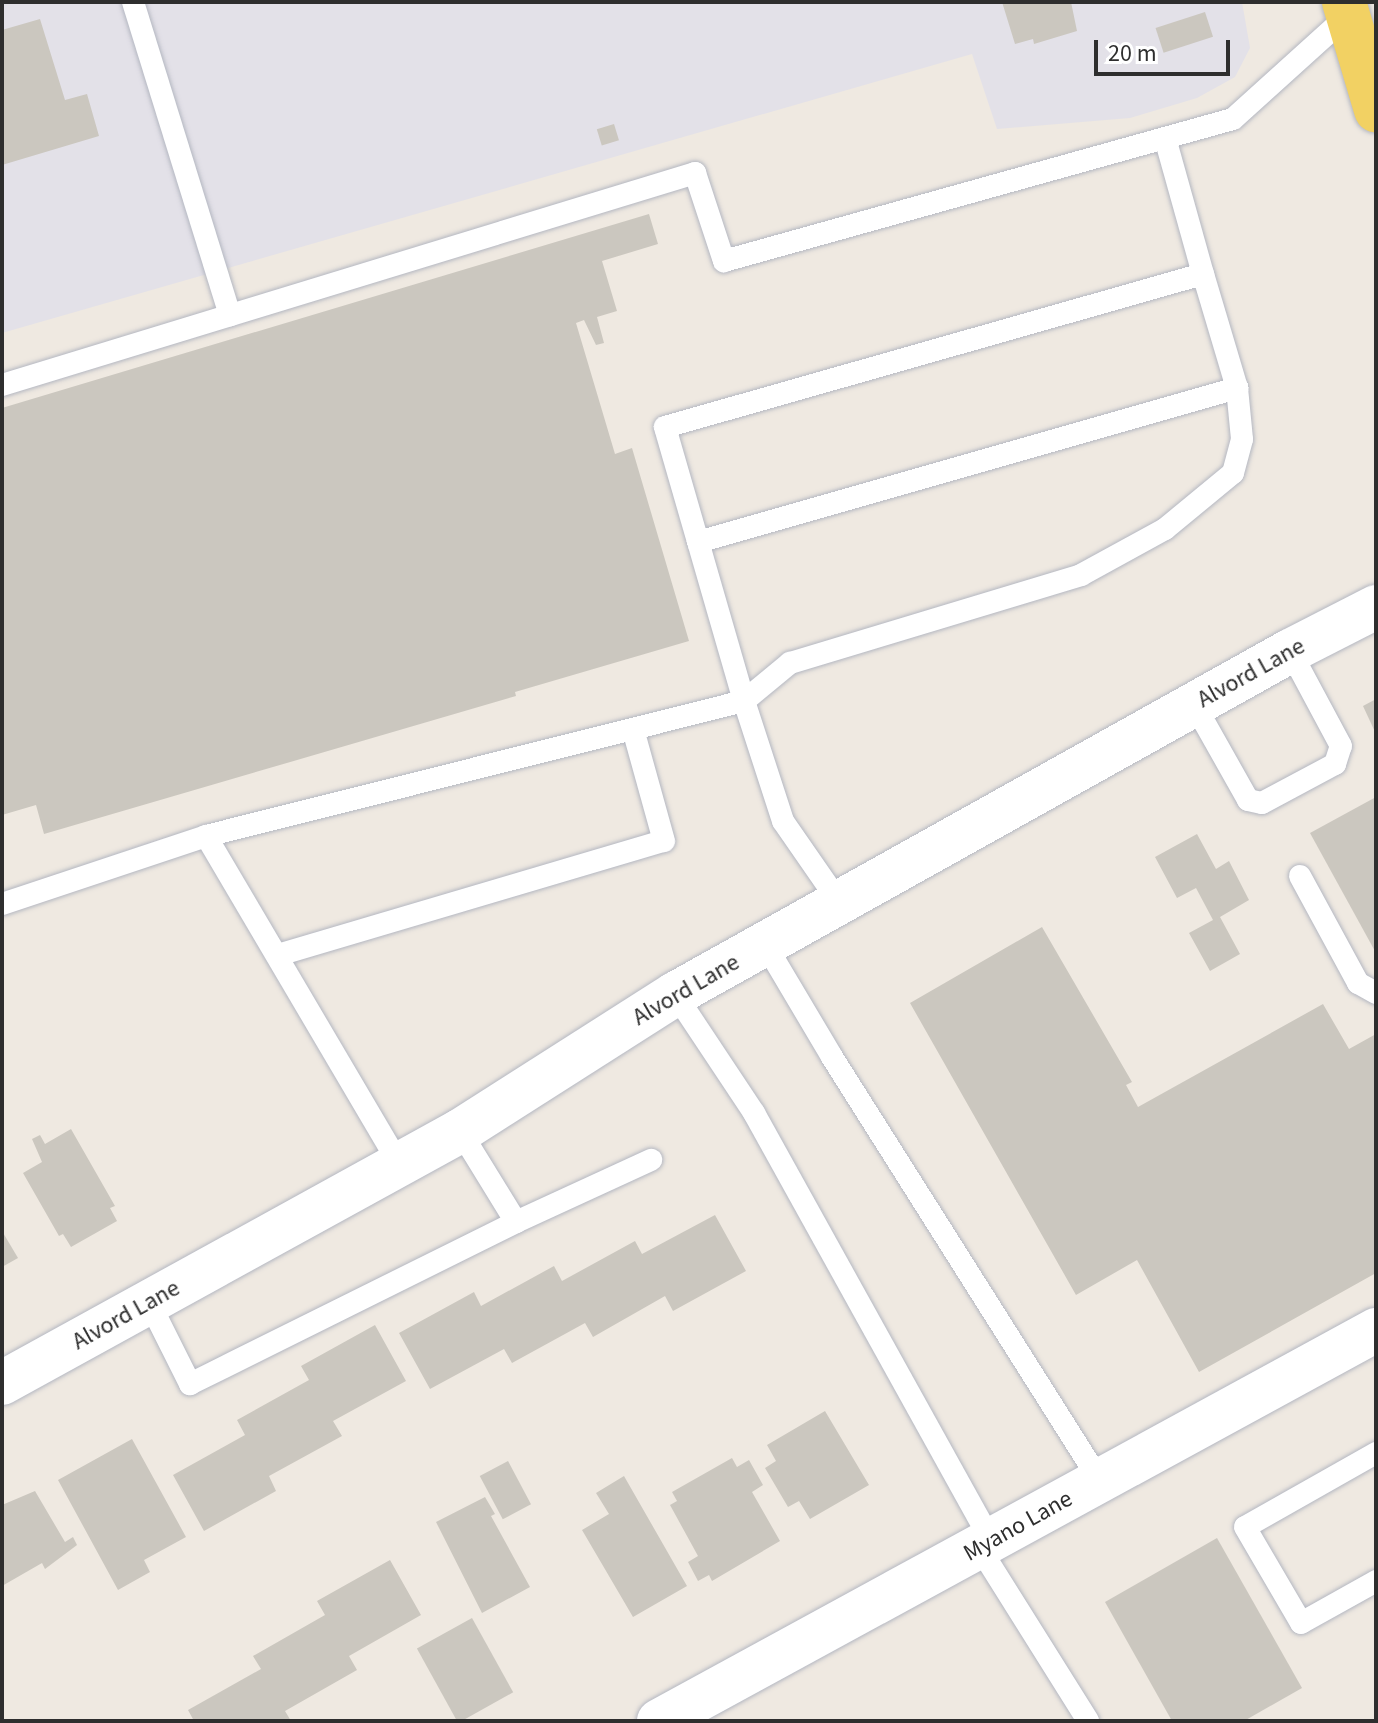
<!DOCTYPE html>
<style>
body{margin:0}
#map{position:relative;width:1378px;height:1723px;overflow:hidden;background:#efe9e1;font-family:"Source Sans 3",sans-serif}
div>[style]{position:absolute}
.industrial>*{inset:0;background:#e3e1e8}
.building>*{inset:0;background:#cbc7bf;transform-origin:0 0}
.roads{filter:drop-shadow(0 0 2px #b4b7c1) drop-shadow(0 0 2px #b4b7c1)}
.lane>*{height:22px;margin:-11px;padding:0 11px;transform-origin:11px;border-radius:11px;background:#fff}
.street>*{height:44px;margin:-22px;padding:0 22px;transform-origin:22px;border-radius:22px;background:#fff}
.primary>*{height:44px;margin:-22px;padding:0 22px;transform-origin:22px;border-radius:22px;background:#f2d163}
span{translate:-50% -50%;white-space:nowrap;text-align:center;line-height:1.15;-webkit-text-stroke:7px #fff;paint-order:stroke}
.street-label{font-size:24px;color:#2e2e2e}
.frame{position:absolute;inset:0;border:4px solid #2e2e2e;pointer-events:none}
.scale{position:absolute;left:1094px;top:40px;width:136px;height:36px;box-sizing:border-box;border:4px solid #2e2e2e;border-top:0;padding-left:10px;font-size:24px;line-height:28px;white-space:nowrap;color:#2e2e2e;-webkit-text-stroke:6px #fff;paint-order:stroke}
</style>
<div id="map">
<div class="industrial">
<i style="clip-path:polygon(2px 2px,1242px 2px,1250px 48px,1235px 77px,1197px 98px,1130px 118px,997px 129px,972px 54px,2px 333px)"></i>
</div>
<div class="building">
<i style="clip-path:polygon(1002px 2px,1071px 2px,1077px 31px,1034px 44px,1033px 39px,1015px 44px)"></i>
<i style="left:1205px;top:12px;width:26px;height:52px;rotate:72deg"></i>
<i style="clip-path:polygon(40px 19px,65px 100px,87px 94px,99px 136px,2px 165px,2px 30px)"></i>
<i style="left:614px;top:124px;width:17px;height:18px;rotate:73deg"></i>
<i style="clip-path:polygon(649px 214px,658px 244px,602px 261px,617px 311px,597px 317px,604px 343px,596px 345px,584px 320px,576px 323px,615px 454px,632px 448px,689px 641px,515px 692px,516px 696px,44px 834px,36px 805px,2px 815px,2px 408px)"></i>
<i style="clip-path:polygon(1376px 699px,1376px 734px,1363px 706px)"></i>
<i style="clip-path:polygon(1376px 797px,1376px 953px,1310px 833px)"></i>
<i style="clip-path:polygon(1197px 834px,1216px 869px,1229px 861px,1249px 900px,1220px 917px,1240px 954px,1210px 971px,1189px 933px,1213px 920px,1196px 888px,1177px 898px,1155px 857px)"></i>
<i style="clip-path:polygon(1042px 927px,1132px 1082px,1126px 1085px,1138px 1107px,1323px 1004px,1349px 1049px,1376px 1034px,1376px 1273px,1199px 1372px,1137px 1260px,1076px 1295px,910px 1003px)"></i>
<i style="clip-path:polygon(71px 1129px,115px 1206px,110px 1208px,117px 1221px,71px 1247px,63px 1234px,59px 1236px,23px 1173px,42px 1162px,32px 1139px,40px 1135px,45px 1144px)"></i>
<i style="clip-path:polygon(715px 1215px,746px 1271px,673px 1311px,665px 1296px,593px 1337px,585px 1323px,512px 1363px,504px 1349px,430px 1389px,399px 1333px,474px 1292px,481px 1306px,554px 1266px,562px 1281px,635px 1241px,642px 1254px)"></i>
<i style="clip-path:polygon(2px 1231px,18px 1258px,2px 1267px)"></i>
<i style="clip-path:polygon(375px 1325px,406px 1381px,333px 1421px,342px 1436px,269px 1476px,276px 1491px,204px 1531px,173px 1475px,245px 1435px,237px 1420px,309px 1380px,301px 1366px)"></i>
<i style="clip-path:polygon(825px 1411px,869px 1485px,810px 1519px,799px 1501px,788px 1507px,765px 1468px,776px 1461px,767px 1445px)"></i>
<i style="clip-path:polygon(132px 1439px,186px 1537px,144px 1560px,150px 1572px,118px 1590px,58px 1480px)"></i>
<i style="clip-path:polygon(732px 1458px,737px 1467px,749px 1460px,763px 1485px,752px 1492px,780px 1541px,712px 1581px,709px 1575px,698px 1581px,688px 1562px,698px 1556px,670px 1505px,677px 1501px,672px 1492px)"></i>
<i style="left:508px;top:1461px;width:49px;height:32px;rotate:62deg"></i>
<i style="clip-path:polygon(624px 1476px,687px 1586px,633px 1617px,582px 1530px,609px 1514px,596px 1493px)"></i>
<i style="clip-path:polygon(35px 1491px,65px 1542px,73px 1537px,77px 1545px,45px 1569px,42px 1563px,2px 1586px,2px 1505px)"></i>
<i style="clip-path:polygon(485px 1497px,495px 1514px,491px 1516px,530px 1587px,482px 1613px,436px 1522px)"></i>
<i style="clip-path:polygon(1217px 1538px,1302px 1688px,1244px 1721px,1172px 1721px,1105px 1602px)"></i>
<i style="clip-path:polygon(390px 1560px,421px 1615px,349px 1656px,357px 1670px,285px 1711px,291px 1721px,194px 1721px,188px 1710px,261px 1669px,253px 1656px,325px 1615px,317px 1601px)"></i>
<i style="left:472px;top:1618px;width:85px;height:63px;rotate:61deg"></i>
</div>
<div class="roads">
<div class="lane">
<i style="left:133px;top:2px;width:328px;rotate:72.8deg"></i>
<i style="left:2px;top:385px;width:725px;rotate:-17.01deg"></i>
<i style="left:695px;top:173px;width:93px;rotate:71.8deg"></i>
<i style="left:724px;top:261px;width:528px;rotate:-15.59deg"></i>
<i style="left:1233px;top:119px;width:154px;rotate:-42.1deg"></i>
<i style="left:698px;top:542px;width:561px;rotate:-15.95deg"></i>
<i style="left:1237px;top:388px;width:119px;rotate:-106.6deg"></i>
<i style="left:1194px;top:704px;width:110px;rotate:60.6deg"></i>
<i style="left:1248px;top:800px;width:14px;rotate:12deg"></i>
<i style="left:1262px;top:803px;width:83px;rotate:-28.1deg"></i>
<i style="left:1335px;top:764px;width:19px;rotate:-72deg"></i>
<i style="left:1341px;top:746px;width:108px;rotate:-118.2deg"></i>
<i style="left:206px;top:836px;width:555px;rotate:-14.09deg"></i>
<i style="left:744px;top:701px;width:60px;rotate:-39.6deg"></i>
<i style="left:790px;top:663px;width:304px;rotate:-16.8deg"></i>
<i style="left:1081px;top:575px;width:96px;rotate:-28.7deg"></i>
<i style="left:1165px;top:529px;width:88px;rotate:-39.5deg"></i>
<i style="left:1233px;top:473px;width:35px;rotate:-75deg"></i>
<i style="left:1242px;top:439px;width:51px;rotate:-95.6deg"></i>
<i style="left:1300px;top:876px;width:122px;rotate:61.5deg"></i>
<i style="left:1358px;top:983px;width:21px;rotate:29deg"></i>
<i style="left:839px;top:902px;width:98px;rotate:-124.7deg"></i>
<i style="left:783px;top:821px;width:126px;rotate:-108deg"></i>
<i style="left:744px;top:701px;width:285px;rotate:-106.1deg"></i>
<i style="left:665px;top:427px;width:559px;rotate:-15.88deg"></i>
<i style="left:1203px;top:274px;width:141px;rotate:-105.6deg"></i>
<i style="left:2px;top:904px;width:215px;rotate:-18.4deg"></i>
<i style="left:206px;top:836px;width:381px;rotate:59.5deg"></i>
<i style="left:765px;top:944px;width:131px;rotate:59.3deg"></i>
<i style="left:832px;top:1057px;width:502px;rotate:57.7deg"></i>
<i style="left:278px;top:955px;width:402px;rotate:-16.5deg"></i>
<i style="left:664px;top:841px;width:116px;rotate:-105.5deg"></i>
<i style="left:675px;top:994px;width:143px;rotate:56.4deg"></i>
<i style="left:754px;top:1113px;width:488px;rotate:61deg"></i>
<i style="left:460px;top:1131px;width:107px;rotate:58.4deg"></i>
<i style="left:516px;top:1222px;width:149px;rotate:-24.7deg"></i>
<i style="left:149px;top:1302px;width:92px;rotate:63.4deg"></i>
<i style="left:190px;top:1384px;width:364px;rotate:-26.4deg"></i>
<i style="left:1376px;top:1453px;width:150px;rotate:150.5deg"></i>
<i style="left:1245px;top:1527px;width:111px;rotate:59.7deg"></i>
<i style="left:1301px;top:1623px;width:86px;rotate:-29.2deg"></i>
<i style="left:979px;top:1547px;width:205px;rotate:57.9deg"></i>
</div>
<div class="street">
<i style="left:2px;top:1383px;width:523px;rotate:-28.82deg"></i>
<i style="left:460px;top:1131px;width:255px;rotate:-32.5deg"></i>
<i style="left:675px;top:994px;width:704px;rotate:-29.15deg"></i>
<i style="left:1290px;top:651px;width:97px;rotate:-27.1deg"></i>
<i style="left:659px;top:1721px;width:817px;rotate:-28.6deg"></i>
</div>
<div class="primary">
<i style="left:1344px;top:2px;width:113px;rotate:73.5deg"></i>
</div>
</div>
<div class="street-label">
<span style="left:1251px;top:673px;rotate:-29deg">Alvord Lane</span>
<span style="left:686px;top:990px;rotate:-30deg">Alvord Lane</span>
<span style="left:126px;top:1315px;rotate:-29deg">Alvord Lane</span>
<span style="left:1018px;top:1526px;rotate:-29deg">Myano Lane</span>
</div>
<div class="frame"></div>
<div class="scale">20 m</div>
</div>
